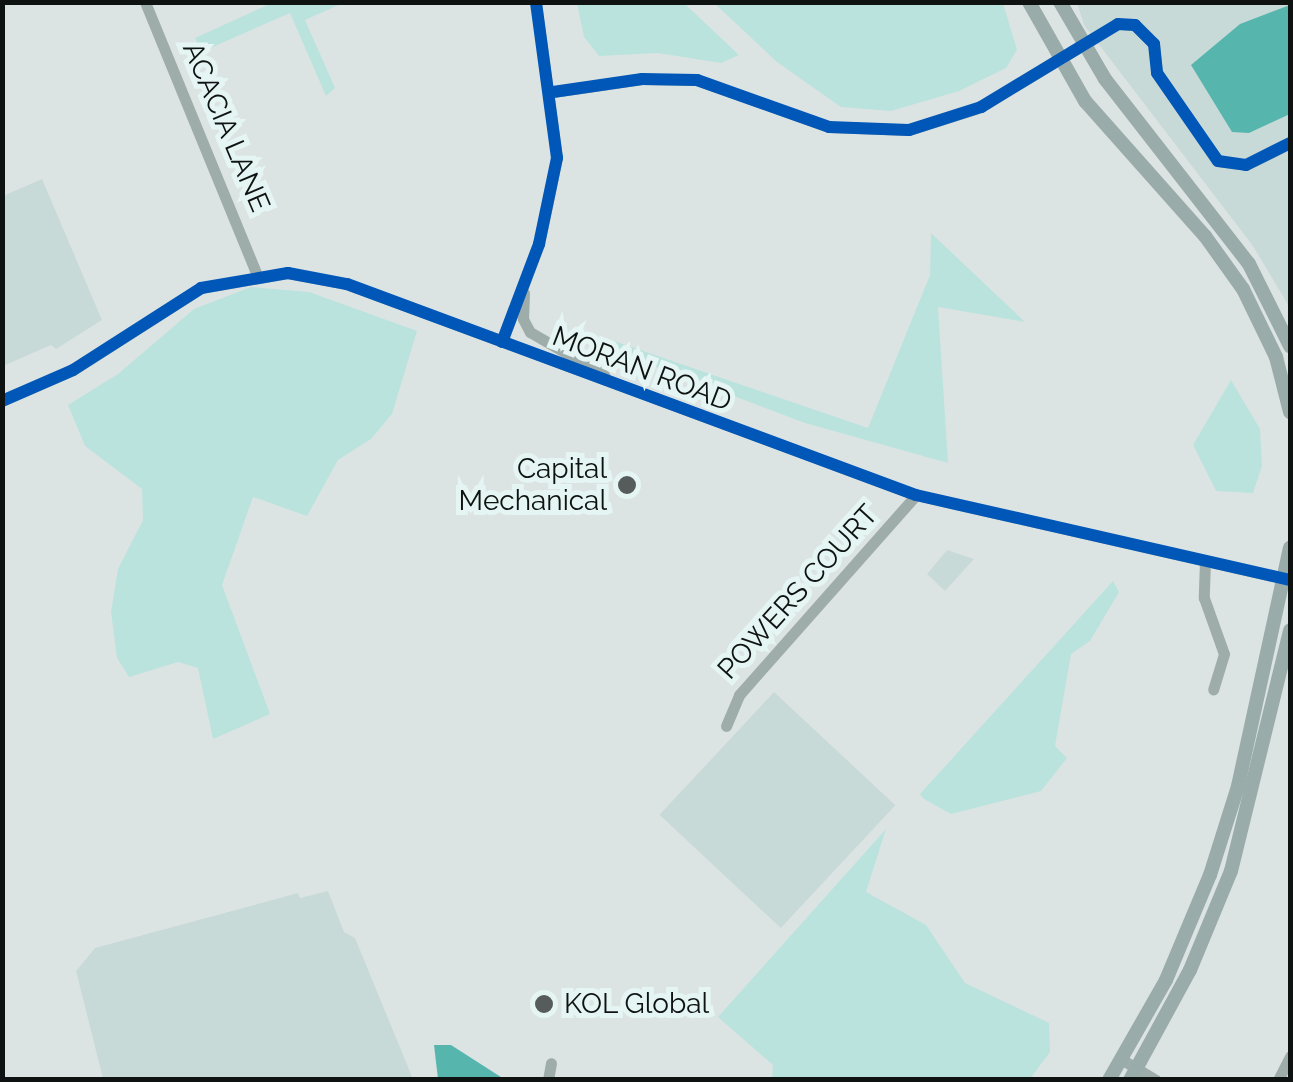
<!DOCTYPE html>
<style>
body{margin:0}
#map{position:relative;width:1293px;height:1082px;overflow:hidden;background:#dce4e3;font-family:Raleway,sans-serif}
div>[style]{position:absolute}
.built>*{inset:0;background:#c8dad8;transform-origin:0 0}
.green>*{inset:0;background:#bae3de}
.water>*{inset:0;background:#56b6ae}
.minor>*{height:11px;margin:-5.5px;padding:0 5.5px;transform-origin:5.5px;border-radius:5.5px;background:#9eacaa}
.major>*{height:14px;margin:-7px;padding:0 7px;transform-origin:7px;border-radius:7px;background:#9aacaa}
.cycleway>*{height:12px;margin:-6px;padding:0 6px;transform-origin:6px;border-radius:6px;background:#0057b8}
.dots>*{width:28px;height:28px;translate:-50% -50%;box-sizing:border-box;border:5px solid #e5f5f3;border-radius:50%}
span{translate:-50% -50%;white-space:nowrap;text-align:center;line-height:1.15;-webkit-text-stroke:10px #e5f5f3;paint-order:stroke}
.street-label{font-size:28px;color:#0e1312}
.poi-label{font-size:28px;color:#0e1312}
.right{translate:-100% -50%;text-align:right}
.left{translate:0 -50%;text-align:left}
.frame{position:absolute;inset:0;border:5px solid #0e1312;pointer-events:none}
</style>
<div id="map">
<div class="built">
<i style="clip-path:polygon(1077px 3px,1290px 3px,1290px 308px,1253px 246px,1084px 25px)"></i>
<i style="clip-path:polygon(42px 179px,102px 320px,56px 349px,51px 345px,3px 366px,3px 196px)"></i>
<i style="clip-path:polygon(947px 550px,974px 559px,945px 591px,927px 574px)"></i>
<i style="left:774px;top:692px;width:166px;height:168px;rotate:43deg"></i>
<i style="clip-path:polygon(328px 891px,344px 932px,355px 938px,413px 1079px,103px 1079px,76px 971px,95px 948px,298px 893px,300px 898px)"></i>
</div>
<div class="green">
<i style="clip-path:polygon(274px 2px,343px 3px,305px 20px,335px 88px,326px 96px,290px 13px,201px 52px,195px 38px)"></i>
<i style="clip-path:polygon(836px 2px,1003px 3px,1017px 50px,1006px 68px,959px 91px,891px 111px,841px 107px,777px 62px,714px 3px)"></i>
<i style="clip-path:polygon(577px 3px,684px 3px,739px 55px,721px 63px,658px 53px,599px 56px,584px 37px)"></i>
<i style="clip-path:polygon(931px 233px,1025px 322px,938px 307px,948px 463px,805px 423px,612px 350px,611px 340px,868px 428px,930px 275px)"></i>
<i style="clip-path:polygon(251px 287px,309px 292px,417px 331px,392px 414px,371px 439px,338px 460px,307px 516px,253px 497px,222px 585px,270px 714px,213px 739px,198px 668px,178px 662px,129px 677px,117px 658px,111px 612px,118px 569px,143px 520px,142px 489px,85px 446px,68px 405px,118px 374px,194px 309px)"></i>
<i style="clip-path:polygon(1231px 380px,1260px 429px,1262px 466px,1253px 493px,1216px 491px,1193px 445px)"></i>
<i style="clip-path:polygon(1113px 581px,1119px 592px,1090px 641px,1071px 654px,1055px 746px,1067px 758px,1041px 791px,951px 814px,924px 799px,920px 794px)"></i>
<i style="clip-path:polygon(886px 829px,866px 892px,926px 925px,965px 983px,1049px 1023px,1050px 1052px,1030px 1079px,772px 1079px,773px 1065px,718px 1017px)"></i>
</div>
<div class="water">
<i style="clip-path:polygon(1290px 5px,1290px 114px,1249px 133px,1232px 132px,1191px 65px,1240px 24px)"></i>
<i style="clip-path:polygon(434px 1045px,451px 1045px,504px 1079px,438px 1079px)"></i>
</div>
<div class="minor">
<i style="left:145px;top:2px;width:293px;rotate:67.7deg"></i>
<i style="left:553px;top:92px;width:90px;rotate:-8.3deg"></i>
<i style="left:642px;top:79px;width:55px;rotate:1deg"></i>
<i style="left:697px;top:80px;width:140px;rotate:19.6deg"></i>
<i style="left:829px;top:127px;width:80px;rotate:2.1deg"></i>
<i style="left:909px;top:130px;width:76px;rotate:-17.7deg"></i>
<i style="left:981px;top:107px;width:160px;rotate:-31.2deg"></i>
<i style="left:1118px;top:24px;width:17px;rotate:3deg"></i>
<i style="left:1135px;top:25px;width:27px;rotate:45deg"></i>
<i style="left:1154px;top:44px;width:29px;rotate:84deg"></i>
<i style="left:1157px;top:73px;width:107px;rotate:55.3deg"></i>
<i style="left:1218px;top:161px;width:28px;rotate:8deg"></i>
<i style="left:1246px;top:165px;width:49px;rotate:-26.6deg"></i>
<i style="left:524px;top:293px;width:26px;rotate:92deg"></i>
<i style="left:523px;top:319px;width:15px;rotate:62deg"></i>
<i style="left:530px;top:332px;width:86px;rotate:30.2deg"></i>
<i style="left:502px;top:342px;width:105px;rotate:-69.3deg"></i>
<i style="left:539px;top:244px;width:88px;rotate:-78.2deg"></i>
<i style="left:557px;top:158px;width:157px;rotate:-97.7deg"></i>
<i style="left:2px;top:401px;width:77px;rotate:-23.6deg"></i>
<i style="left:73px;top:370px;width:152px;rotate:-32.6deg"></i>
<i style="left:201px;top:288px;width:88px;rotate:-9.8deg"></i>
<i style="left:288px;top:273px;width:60px;rotate:10.6deg"></i>
<i style="left:347px;top:284px;width:607px;rotate:20.35deg"></i>
<i style="left:916px;top:495px;width:384px;rotate:12.8deg"></i>
<i style="left:1205px;top:561px;width:37px;rotate:92deg"></i>
<i style="left:1204px;top:598px;width:59px;rotate:70.3deg"></i>
<i style="left:1224px;top:654px;width:37px;rotate:107deg"></i>
<i style="left:726px;top:726px;width:34px;rotate:-67deg"></i>
<i style="left:739px;top:695px;width:267px;rotate:-48.5deg"></i>
<i style="left:1121px;top:1059px;width:41px;rotate:31deg"></i>
<i style="left:548px;top:1080px;width:17px;rotate:-80deg"></i>
<i style="left:1278px;top:1080px;width:27px;rotate:-63deg"></i>
</div>
<div class="major">
<i style="left:1029px;top:2px;width:114px;rotate:60.5deg"></i>
<i style="left:1085px;top:101px;width:181px;rotate:48.4deg"></i>
<i style="left:1205px;top:236px;width:65px;rotate:54.4deg"></i>
<i style="left:1243px;top:289px;width:76px;rotate:64.1deg"></i>
<i style="left:1276px;top:357px;width:57px;rotate:75.7deg"></i>
<i style="left:1060px;top:2px;width:89px;rotate:59.7deg"></i>
<i style="left:1105px;top:79px;width:234px;rotate:52.1deg"></i>
<i style="left:1249px;top:264px;width:92px;rotate:63.4deg"></i>
<i style="left:1109px;top:1080px;width:115px;rotate:-60.3deg"></i>
<i style="left:1166px;top:980px;width:114px;rotate:-67.3deg"></i>
<i style="left:1210px;top:875px;width:93px;rotate:-72.5deg"></i>
<i style="left:1238px;top:786px;width:244px;rotate:-77.7deg"></i>
<i style="left:1130px;top:1080px;width:125px;rotate:-61.4deg"></i>
<i style="left:1190px;top:970px;width:107px;rotate:-67.5deg"></i>
<i style="left:1231px;top:871px;width:248px;rotate:-76.2deg"></i>
</div>
<div class="cycleway">
<i style="left:553px;top:92px;width:90px;rotate:-8.3deg"></i>
<i style="left:642px;top:79px;width:55px;rotate:1deg"></i>
<i style="left:697px;top:80px;width:140px;rotate:19.6deg"></i>
<i style="left:829px;top:127px;width:80px;rotate:2.1deg"></i>
<i style="left:909px;top:130px;width:76px;rotate:-17.7deg"></i>
<i style="left:981px;top:107px;width:160px;rotate:-31.2deg"></i>
<i style="left:1118px;top:24px;width:17px;rotate:3deg"></i>
<i style="left:1135px;top:25px;width:27px;rotate:45deg"></i>
<i style="left:1154px;top:44px;width:29px;rotate:84deg"></i>
<i style="left:1157px;top:73px;width:107px;rotate:55.3deg"></i>
<i style="left:1218px;top:161px;width:28px;rotate:8deg"></i>
<i style="left:1246px;top:165px;width:49px;rotate:-26.6deg"></i>
<i style="left:502px;top:342px;width:105px;rotate:-69.3deg"></i>
<i style="left:539px;top:244px;width:88px;rotate:-78.2deg"></i>
<i style="left:557px;top:158px;width:157px;rotate:-97.7deg"></i>
<i style="left:2px;top:401px;width:77px;rotate:-23.6deg"></i>
<i style="left:73px;top:370px;width:152px;rotate:-32.6deg"></i>
<i style="left:201px;top:288px;width:88px;rotate:-9.8deg"></i>
<i style="left:288px;top:273px;width:60px;rotate:10.6deg"></i>
<i style="left:347px;top:284px;width:607px;rotate:20.35deg"></i>
<i style="left:916px;top:495px;width:384px;rotate:12.8deg"></i>
</div>
<div class="dots">
<i style="left:627px;top:485px;background:#565c5b"></i>
<i style="left:544px;top:1004px;background:#565c5b"></i>
</div>
<div class="street-label">
<span style="left:226px;top:127px;rotate:67deg">ACACIA LANE</span>
<span style="left:642px;top:369px;rotate:21deg">MORAN ROAD</span>
<span style="left:798px;top:592px;rotate:-48deg">POWERS COURT</span>
</div>
<div class="poi-label">
<span class="right" style="left:607px;top:485px">Capital<br>Mechanical</span>
<span class="left" style="left:564px;top:1004px">KOL Global</span>
</div>
<div class="frame"></div>
</div>
